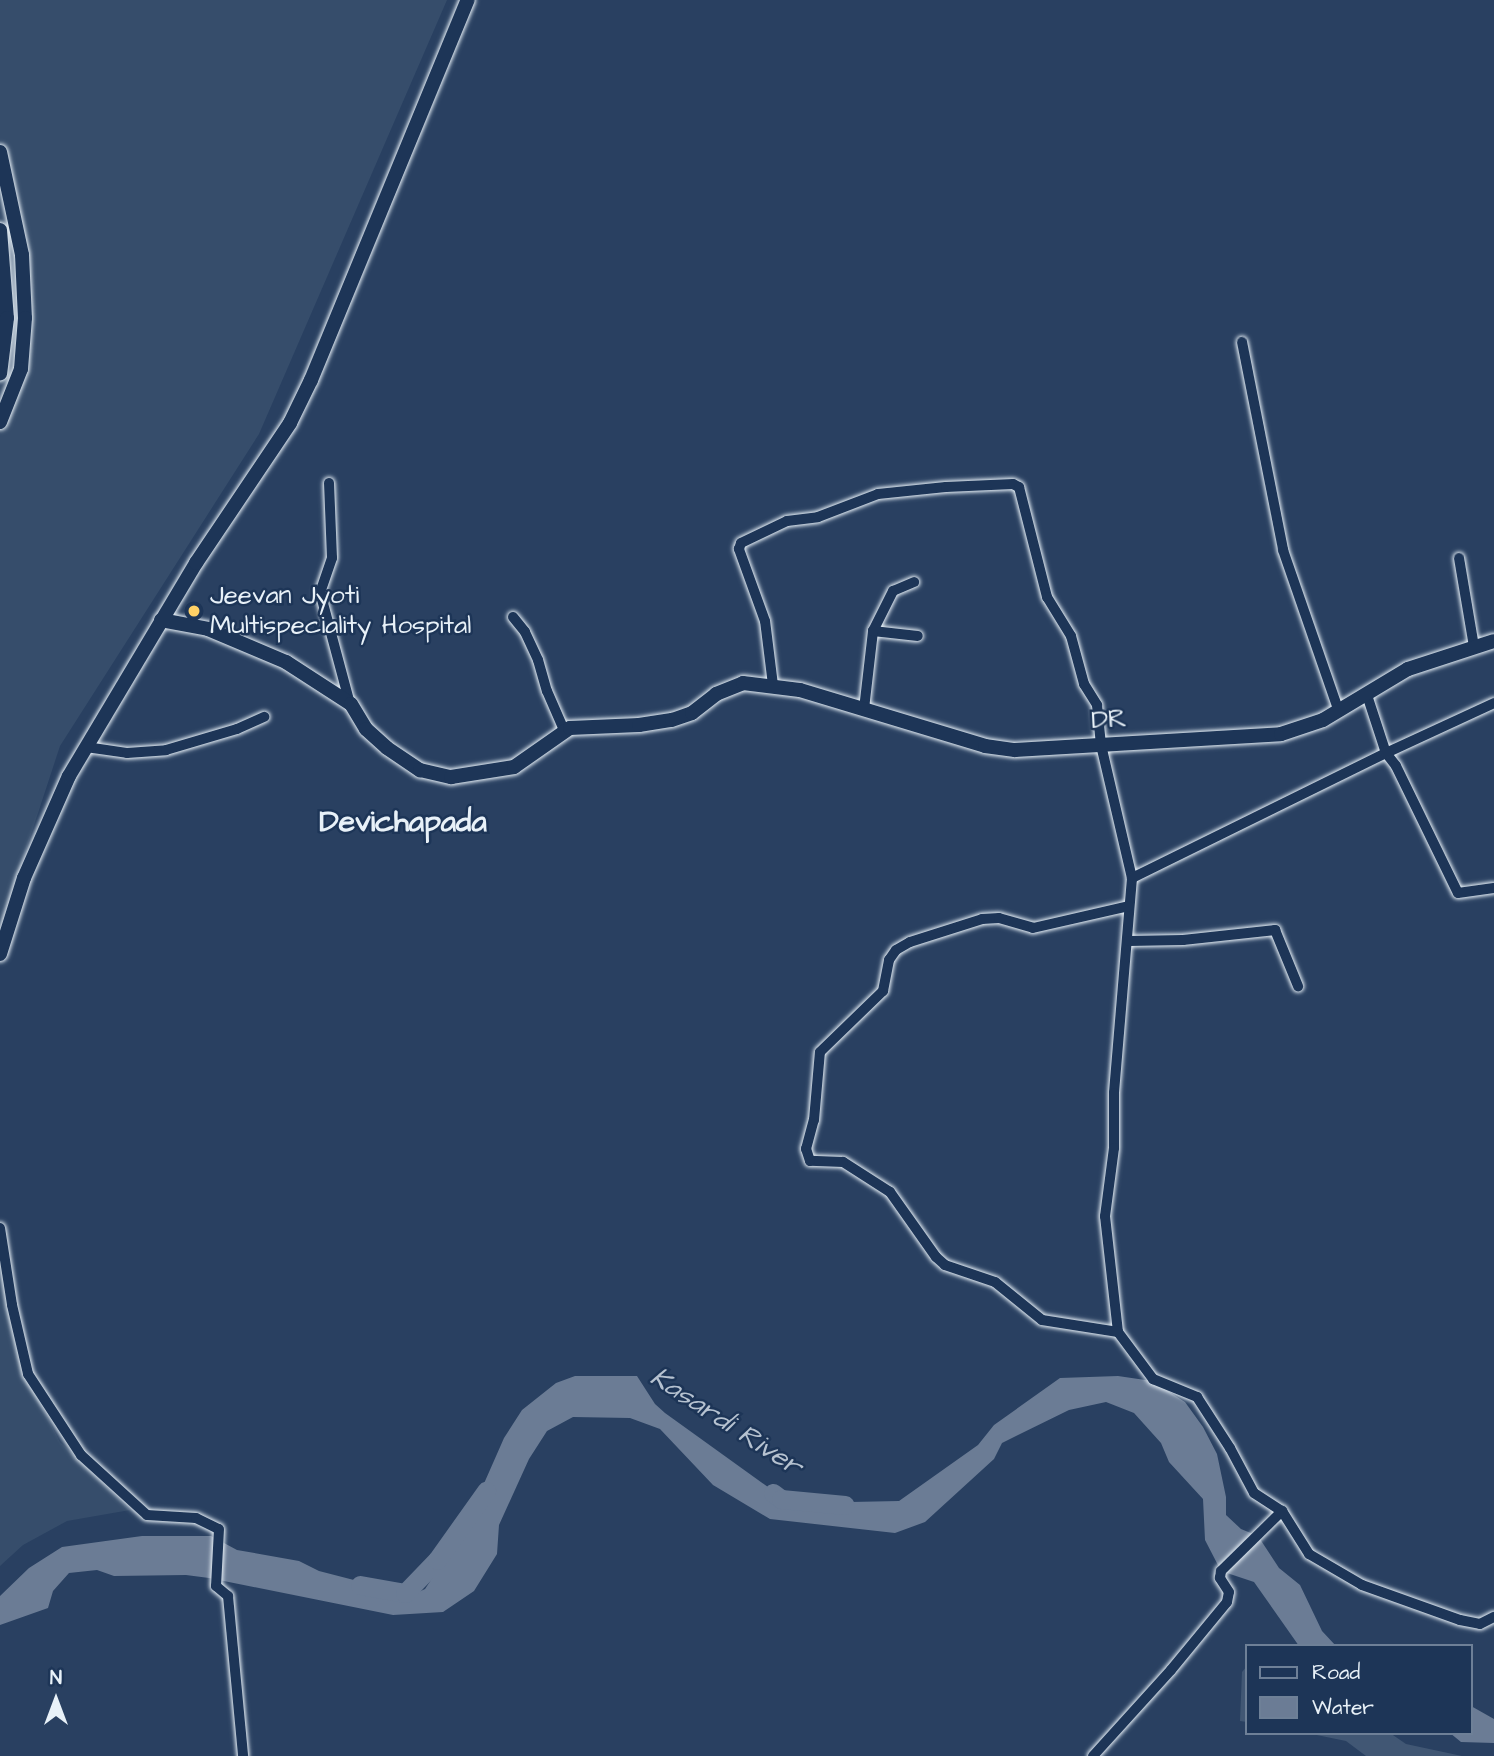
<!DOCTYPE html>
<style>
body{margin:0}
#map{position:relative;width:1494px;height:1756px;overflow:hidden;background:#294061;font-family:"Architects Daughter",sans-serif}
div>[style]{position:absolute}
.built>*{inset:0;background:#364d6b}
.green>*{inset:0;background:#415774}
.water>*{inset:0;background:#6b7c95}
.river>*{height:19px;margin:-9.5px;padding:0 9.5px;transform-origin:9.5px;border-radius:9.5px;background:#6b7c95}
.roads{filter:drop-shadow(0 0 2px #e8f1f8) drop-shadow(0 0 2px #e8f1f8)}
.street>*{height:10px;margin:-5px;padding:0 5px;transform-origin:5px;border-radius:5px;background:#1d3557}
.secondary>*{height:14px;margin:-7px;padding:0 7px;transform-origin:7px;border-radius:7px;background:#1d3557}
.dots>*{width:19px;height:19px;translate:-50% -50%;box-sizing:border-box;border:4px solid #1d3557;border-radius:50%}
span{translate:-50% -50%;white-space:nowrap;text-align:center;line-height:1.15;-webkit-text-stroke:5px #1d3557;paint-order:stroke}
.poi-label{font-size:26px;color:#e8f1f8}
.left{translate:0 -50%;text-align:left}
.street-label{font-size:26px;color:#e8f1f8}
.water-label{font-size:28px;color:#b6c2d0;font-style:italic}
.quarter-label{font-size:30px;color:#e8f1f8;font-weight:700}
.legend{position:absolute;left:1245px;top:1644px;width:228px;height:91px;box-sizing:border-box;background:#1d3557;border:2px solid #6e8097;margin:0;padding:9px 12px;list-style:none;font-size:21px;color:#e8f1f8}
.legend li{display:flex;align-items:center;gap:14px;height:35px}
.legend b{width:35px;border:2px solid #6e8097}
.north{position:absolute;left:21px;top:1665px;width:70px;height:70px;-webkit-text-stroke:5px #1d3557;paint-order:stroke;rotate:0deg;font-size:19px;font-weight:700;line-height:28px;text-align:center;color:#e8f1f8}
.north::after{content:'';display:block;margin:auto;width:24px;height:32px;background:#e8f1f8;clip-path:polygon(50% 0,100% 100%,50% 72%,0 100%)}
</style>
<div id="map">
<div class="built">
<i style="clip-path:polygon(0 0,447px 0,259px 434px,60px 746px,0 929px)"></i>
<i style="clip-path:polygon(0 1264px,22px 1369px,60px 1442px,130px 1510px,67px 1521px,23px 1545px,0 1566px)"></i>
</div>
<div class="green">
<i style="clip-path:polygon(1247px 1666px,1247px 1722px,1240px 1721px,1242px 1672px)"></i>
<i style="clip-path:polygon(1307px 1733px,1390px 1733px,1406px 1744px,1462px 1756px,1366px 1756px,1346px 1741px)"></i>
</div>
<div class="water">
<i style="clip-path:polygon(575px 1376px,637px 1376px,655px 1404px,665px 1413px,768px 1487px,802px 1503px,899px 1501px,978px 1445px,994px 1425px,1060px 1378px,1118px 1376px,1152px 1381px,1185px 1402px,1203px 1427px,1217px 1454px,1226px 1497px,1226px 1515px,1241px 1529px,1258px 1536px,1279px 1568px,1300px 1585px,1322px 1631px,1336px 1646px,1299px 1646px,1254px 1582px,1221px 1571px,1205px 1540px,1203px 1499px,1169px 1462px,1161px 1443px,1134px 1413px,1106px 1402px,1069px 1410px,1002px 1443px,994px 1459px,925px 1522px,895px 1533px,770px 1519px,713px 1485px,660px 1429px,630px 1418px,573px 1417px,547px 1431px,529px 1459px,499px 1525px,497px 1554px,474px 1591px,443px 1612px,393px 1615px,209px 1578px,186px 1575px,114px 1576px,97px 1570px,69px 1573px,53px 1591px,48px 1608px,0 1625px,0 1596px,29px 1568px,62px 1547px,142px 1536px,211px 1536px,237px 1550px,299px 1561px,319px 1571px,381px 1587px,406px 1598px,425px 1589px,439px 1568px,471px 1513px,504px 1438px,522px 1410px,556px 1383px)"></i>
<i style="clip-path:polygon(1471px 1706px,1494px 1719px,1494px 1743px,1461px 1742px,1450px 1733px,1471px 1733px)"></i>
</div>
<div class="river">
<i style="left:773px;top:1493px;width:10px;rotate:37deg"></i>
<i style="left:781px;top:1499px;width:64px;rotate:5.4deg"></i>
<i style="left:360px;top:1585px;width:46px;rotate:10.1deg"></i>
<i style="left:405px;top:1593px;width:46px;rotate:-45.9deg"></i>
<i style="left:437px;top:1560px;width:85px;rotate:-54.6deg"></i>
</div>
<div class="roads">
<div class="street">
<i style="left:1242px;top:342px;width:212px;rotate:78.8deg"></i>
<i style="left:1283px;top:550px;width:171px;rotate:70.9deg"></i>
<i style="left:329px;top:483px;width:75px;rotate:87.7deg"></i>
<i style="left:332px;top:558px;width:36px;rotate:109deg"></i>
<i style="left:320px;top:592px;width:116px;rotate:75deg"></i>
<i style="left:1459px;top:558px;width:90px;rotate:80.4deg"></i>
<i style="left:513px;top:617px;width:19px;rotate:51deg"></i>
<i style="left:525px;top:632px;width:31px;rotate:65deg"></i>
<i style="left:538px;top:660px;width:32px;rotate:74deg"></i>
<i style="left:547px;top:691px;width:43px;rotate:66.4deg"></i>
<i style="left:873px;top:631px;width:45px;rotate:6.3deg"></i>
<i style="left:773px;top:685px;width:64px;rotate:-97.1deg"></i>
<i style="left:765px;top:621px;width:77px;rotate:-109.9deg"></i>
<i style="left:739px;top:549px;width:6px;rotate:-72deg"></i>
<i style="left:741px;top:543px;width:51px;rotate:-25.6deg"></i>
<i style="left:787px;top:521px;width:31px;rotate:-7deg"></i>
<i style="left:818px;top:517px;width:64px;rotate:-21deg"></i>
<i style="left:878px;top:494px;width:68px;rotate:-5.9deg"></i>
<i style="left:946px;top:487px;width:67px;rotate:-2.6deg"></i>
<i style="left:1013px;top:484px;width:7px;rotate:27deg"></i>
<i style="left:1019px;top:487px;width:114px;rotate:75.7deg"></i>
<i style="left:1047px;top:597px;width:46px;rotate:58.4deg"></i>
<i style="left:1071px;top:636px;width:50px;rotate:74.8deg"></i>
<i style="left:1084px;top:684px;width:25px;rotate:58deg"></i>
<i style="left:1097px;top:705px;width:40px;rotate:84.3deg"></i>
<i style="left:1101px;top:745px;width:137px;rotate:76.9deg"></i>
<i style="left:1132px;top:878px;width:216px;rotate:94.8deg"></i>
<i style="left:1114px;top:1093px;width:55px;rotate:90deg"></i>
<i style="left:1114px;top:1148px;width:69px;rotate:97.5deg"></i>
<i style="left:1105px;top:1216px;width:117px;rotate:83.6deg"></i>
<i style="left:1118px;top:1332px;width:59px;rotate:53.3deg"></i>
<i style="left:1153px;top:1379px;width:48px;rotate:22.2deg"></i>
<i style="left:1197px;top:1397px;width:61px;rotate:57.1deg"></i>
<i style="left:1230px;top:1448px;width:51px;rotate:61.9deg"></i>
<i style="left:1254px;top:1493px;width:33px;rotate:33deg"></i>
<i style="left:1282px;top:1511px;width:51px;rotate:57.9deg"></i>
<i style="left:1309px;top:1554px;width:61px;rotate:30.3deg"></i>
<i style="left:1362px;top:1585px;width:104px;rotate:19.7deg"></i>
<i style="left:1460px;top:1620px;width:20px;rotate:11deg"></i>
<i style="left:1480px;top:1624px;width:16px;rotate:-27deg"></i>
<i style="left:1367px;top:695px;width:61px;rotate:71.9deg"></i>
<i style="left:1386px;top:753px;width:16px;rotate:52deg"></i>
<i style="left:1396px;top:766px;width:141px;rotate:64deg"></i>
<i style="left:1458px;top:893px;width:36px;rotate:-8deg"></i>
<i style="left:864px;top:709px;width:79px;rotate:-83.4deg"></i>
<i style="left:873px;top:631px;width:45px;rotate:-63.4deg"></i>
<i style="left:893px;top:591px;width:23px;rotate:-23deg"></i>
<i style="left:86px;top:747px;width:41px;rotate:8.3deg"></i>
<i style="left:127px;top:753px;width:39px;rotate:-4deg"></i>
<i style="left:166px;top:750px;width:74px;rotate:-16.5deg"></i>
<i style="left:237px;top:729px;width:30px;rotate:-24deg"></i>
<i style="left:1132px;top:878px;width:283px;rotate:-26.2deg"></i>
<i style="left:1386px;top:753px;width:119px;rotate:-24.8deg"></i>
<i style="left:1129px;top:941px;width:54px;rotate:-1.1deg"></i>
<i style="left:1183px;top:940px;width:93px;rotate:-6.2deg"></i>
<i style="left:1275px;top:930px;width:61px;rotate:67.7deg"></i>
<i style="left:0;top:1228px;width:78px;rotate:81.1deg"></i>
<i style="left:12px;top:1305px;width:71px;rotate:76.9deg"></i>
<i style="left:28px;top:1374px;width:97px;rotate:56.8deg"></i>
<i style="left:81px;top:1455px;width:89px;rotate:42.3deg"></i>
<i style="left:147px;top:1515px;width:49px;rotate:3.5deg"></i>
<i style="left:196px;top:1518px;width:25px;rotate:26deg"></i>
<i style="left:219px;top:1529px;width:57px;rotate:93deg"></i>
<i style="left:216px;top:1586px;width:16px;rotate:40deg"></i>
<i style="left:228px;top:1596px;width:161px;rotate:84.6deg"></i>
<i style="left:1118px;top:1332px;width:77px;rotate:-171deg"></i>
<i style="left:1042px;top:1320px;width:60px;rotate:-141deg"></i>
<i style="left:995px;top:1282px;width:53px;rotate:-161.2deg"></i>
<i style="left:945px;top:1265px;width:12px;rotate:-138deg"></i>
<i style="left:936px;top:1257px;width:80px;rotate:-125.3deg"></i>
<i style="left:890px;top:1192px;width:56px;rotate:-147.4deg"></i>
<i style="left:843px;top:1162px;width:33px;rotate:-178deg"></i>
<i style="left:810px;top:1161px;width:13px;rotate:-108deg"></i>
<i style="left:806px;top:1149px;width:30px;rotate:-75deg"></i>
<i style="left:814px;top:1120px;width:68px;rotate:-85deg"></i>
<i style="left:820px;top:1052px;width:88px;rotate:-44.1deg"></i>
<i style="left:883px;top:991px;width:32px;rotate:-79deg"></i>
<i style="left:889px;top:960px;width:12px;rotate:-55deg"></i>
<i style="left:896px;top:950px;width:16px;rotate:-30deg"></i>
<i style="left:910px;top:942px;width:76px;rotate:-17.7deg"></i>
<i style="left:982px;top:919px;width:17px;rotate:-3deg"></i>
<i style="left:999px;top:918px;width:35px;rotate:16deg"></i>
<i style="left:1033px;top:928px;width:98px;rotate:-12.9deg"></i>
<i style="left:1093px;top:1756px;width:116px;rotate:-47.8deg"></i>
<i style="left:1171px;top:1670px;width:88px;rotate:-50.5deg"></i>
<i style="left:1227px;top:1602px;width:10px;rotate:-79deg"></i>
<i style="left:1229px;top:1592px;width:17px;rotate:-123deg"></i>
<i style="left:1220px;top:1578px;width:7px;rotate:-82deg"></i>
<i style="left:1221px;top:1571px;width:86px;rotate:-44.5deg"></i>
</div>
<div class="secondary">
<i style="left:0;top:152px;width:105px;rotate:77.9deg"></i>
<i style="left:22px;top:255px;width:63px;rotate:87.3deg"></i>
<i style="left:25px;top:318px;width:51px;rotate:94.5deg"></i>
<i style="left:21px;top:369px;width:57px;rotate:111.6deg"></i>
<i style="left:0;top:230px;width:88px;rotate:85.5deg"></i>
<i style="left:7px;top:318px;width:56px;rotate:97.1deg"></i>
<i style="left:161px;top:620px;width:48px;rotate:10.8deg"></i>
<i style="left:208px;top:629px;width:85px;rotate:22.9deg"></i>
<i style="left:286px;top:662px;width:77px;rotate:32.9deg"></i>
<i style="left:351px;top:704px;width:29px;rotate:59deg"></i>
<i style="left:366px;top:729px;width:28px;rotate:42deg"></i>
<i style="left:387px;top:748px;width:40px;rotate:34deg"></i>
<i style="left:420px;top:770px;width:32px;rotate:13deg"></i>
<i style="left:451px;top:777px;width:64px;rotate:-9deg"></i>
<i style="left:514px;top:767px;width:68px;rotate:-34.9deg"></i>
<i style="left:570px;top:728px;width:69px;rotate:-2.5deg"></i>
<i style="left:639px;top:725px;width:33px;rotate:-9deg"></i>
<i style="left:672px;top:720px;width:21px;rotate:-19deg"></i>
<i style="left:692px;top:713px;width:31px;rotate:-38deg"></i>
<i style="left:716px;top:694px;width:29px;rotate:-22deg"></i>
<i style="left:743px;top:683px;width:57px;rotate:7deg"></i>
<i style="left:800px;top:690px;width:193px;rotate:16.8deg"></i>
<i style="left:985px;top:746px;width:30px;rotate:8deg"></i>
<i style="left:1015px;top:750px;width:266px;rotate:-3.4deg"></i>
<i style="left:1281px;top:734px;width:44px;rotate:-18.4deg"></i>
<i style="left:1323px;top:720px;width:99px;rotate:-31deg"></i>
<i style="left:1408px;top:669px;width:90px;rotate:-18deg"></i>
<i style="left:0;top:954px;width:80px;rotate:-72.5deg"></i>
<i style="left:24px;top:878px;width:111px;rotate:-66.2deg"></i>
<i style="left:69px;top:776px;width:248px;rotate:-59.2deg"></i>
<i style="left:196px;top:563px;width:169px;rotate:-56.1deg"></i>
<i style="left:290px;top:423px;width:48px;rotate:-64deg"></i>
<i style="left:311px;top:380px;width:411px;rotate:-67.6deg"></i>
</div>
</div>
<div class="dots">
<i style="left:194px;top:611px;background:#ffd166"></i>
</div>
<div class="poi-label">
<span class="left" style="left:210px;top:611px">Jeevan Jyoti<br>Multispeciality Hospital</span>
</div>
<div class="street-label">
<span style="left:1109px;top:720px;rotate:-3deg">DR</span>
</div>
<div class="water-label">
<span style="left:726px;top:1422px;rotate:33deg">Kasardi River</span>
</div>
<div class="quarter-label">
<span style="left:403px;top:822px">Devichapada</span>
</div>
<ul class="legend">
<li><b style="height:9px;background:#1d3557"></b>Road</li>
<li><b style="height:19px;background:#6b7c95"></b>Water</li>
</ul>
<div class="north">N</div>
</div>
